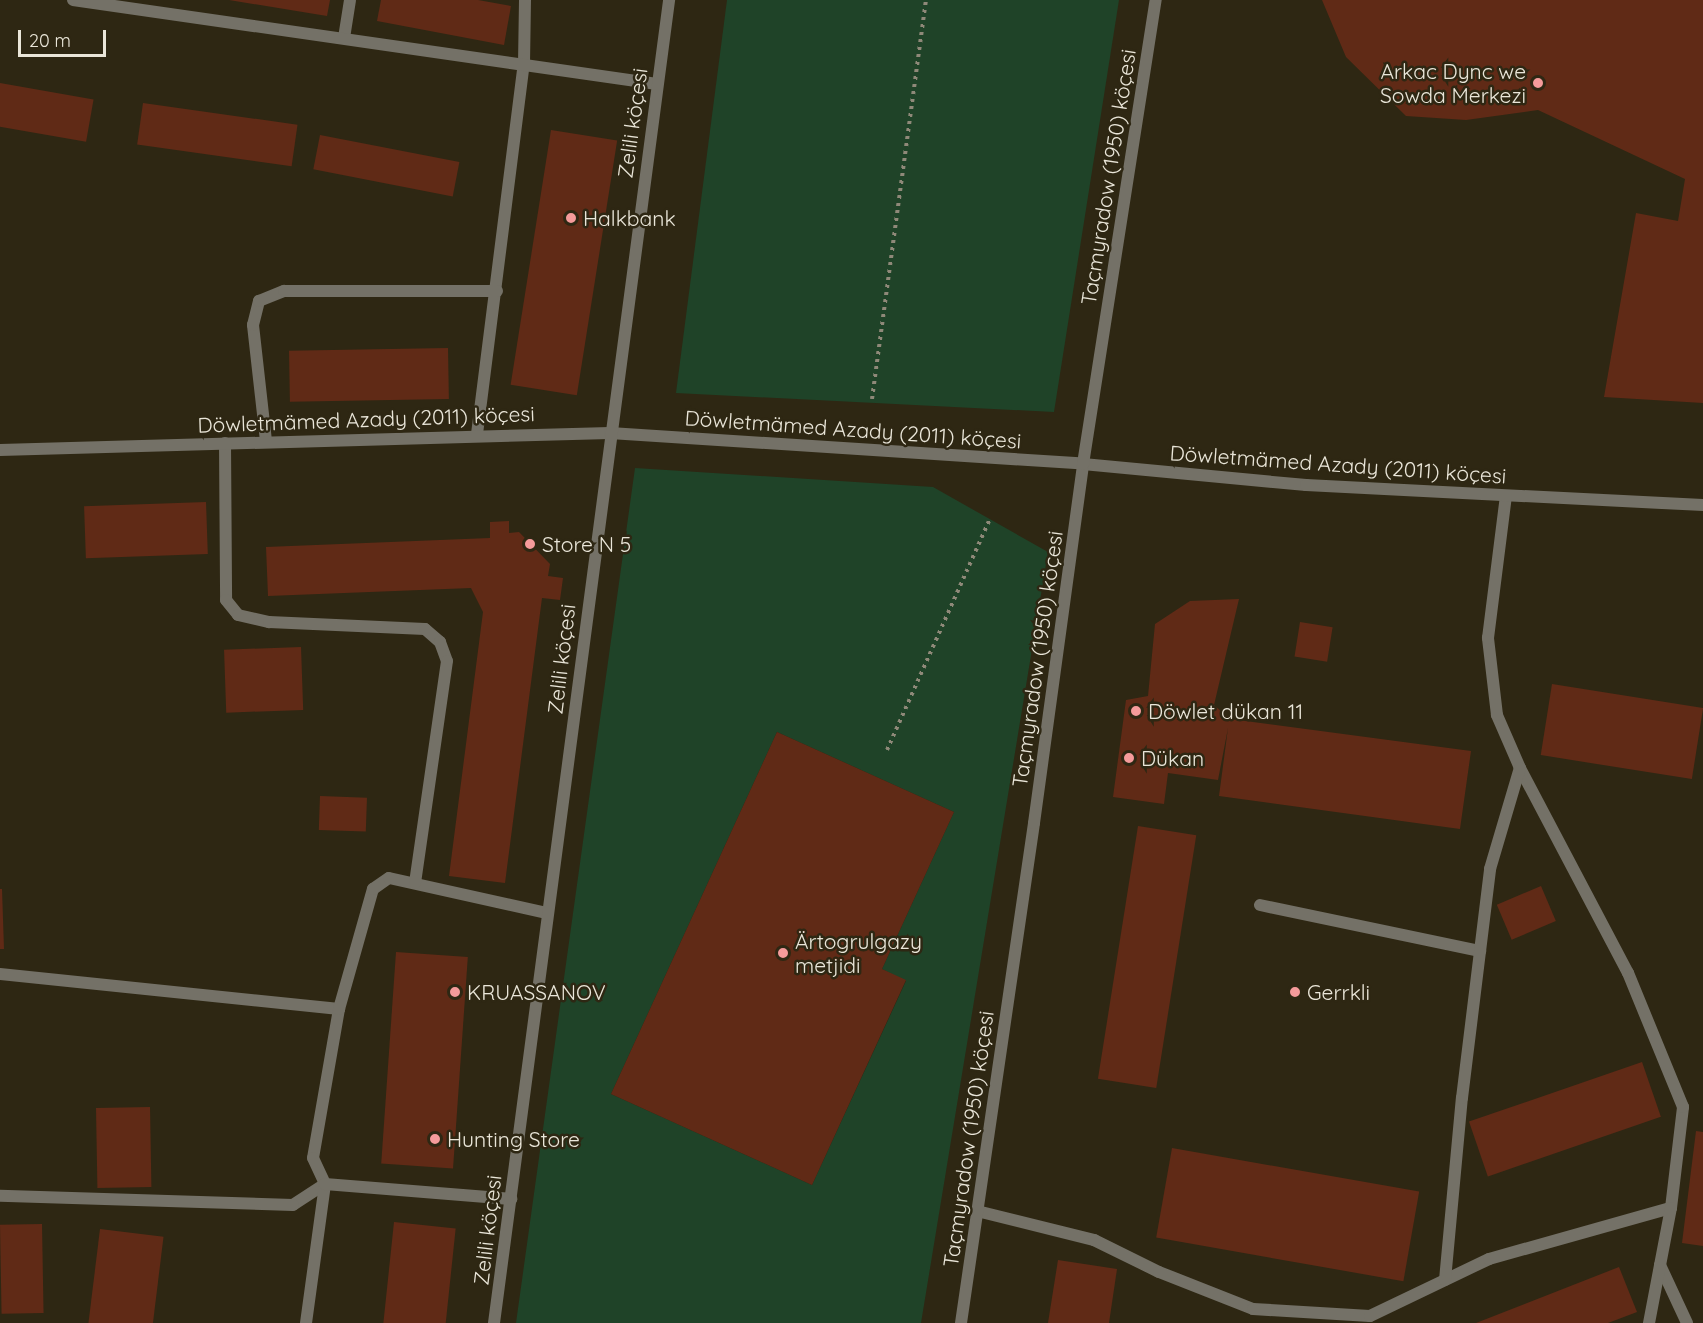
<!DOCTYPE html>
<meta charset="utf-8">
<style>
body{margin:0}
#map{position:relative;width:1703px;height:1323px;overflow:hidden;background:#2e2713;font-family:Quicksand,sans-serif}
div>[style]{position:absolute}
.green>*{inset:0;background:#1f4328}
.building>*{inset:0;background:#602a16;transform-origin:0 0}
.path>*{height:4px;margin-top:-2px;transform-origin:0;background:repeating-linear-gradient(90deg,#8f8979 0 3px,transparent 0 7.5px)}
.lane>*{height:12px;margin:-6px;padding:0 6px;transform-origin:6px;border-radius:6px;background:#747167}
.street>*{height:12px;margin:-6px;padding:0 6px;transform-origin:6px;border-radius:6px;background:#747167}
.dots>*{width:16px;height:16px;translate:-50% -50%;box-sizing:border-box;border:3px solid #2e2713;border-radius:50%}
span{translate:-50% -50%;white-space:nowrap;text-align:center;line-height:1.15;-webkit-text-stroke:5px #2e2713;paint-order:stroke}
.poi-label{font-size:21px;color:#eae6d9}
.right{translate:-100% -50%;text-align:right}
.left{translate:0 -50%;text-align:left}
.street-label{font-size:21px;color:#eae6d9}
.scale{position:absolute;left:18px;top:30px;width:88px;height:27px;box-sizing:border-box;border:3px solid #eae6d9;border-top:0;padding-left:8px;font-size:18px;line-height:21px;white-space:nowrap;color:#eae6d9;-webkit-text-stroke:4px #2e2713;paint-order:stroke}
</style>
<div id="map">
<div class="green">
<i style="clip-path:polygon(727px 0,1119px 0,1054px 412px,676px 393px)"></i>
<i style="clip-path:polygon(evenodd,635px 468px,933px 487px,1048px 552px,921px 1323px,516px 1323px,635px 468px,777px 732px,954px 812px,882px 969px,906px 981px,812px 1185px,611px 1094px,777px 732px)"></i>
</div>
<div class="building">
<i style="clip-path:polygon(229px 0,330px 0,327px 16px)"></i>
<i style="clip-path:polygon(381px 0,478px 0,511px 6px,504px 45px,377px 21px)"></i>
<i style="clip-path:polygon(1322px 0,1703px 0,1703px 403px,1604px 397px,1636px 213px,1678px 221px,1685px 179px,1538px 110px,1466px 120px,1406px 116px,1346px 57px)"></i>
<i style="left:0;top:83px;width:95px;height:43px;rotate:10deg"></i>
<i style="left:143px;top:103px;width:156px;height:42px;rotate:8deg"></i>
<i style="left:551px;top:130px;width:67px;height:258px;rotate:9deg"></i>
<i style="left:320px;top:135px;width:142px;height:35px;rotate:11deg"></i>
<i style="left:448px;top:348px;width:51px;height:159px;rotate:89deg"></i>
<i style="left:206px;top:502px;width:52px;height:122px;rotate:88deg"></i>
<i style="clip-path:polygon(509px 521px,509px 533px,519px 532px,550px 564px,548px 576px,563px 578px,560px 600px,542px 598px,505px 883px,449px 876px,483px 612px,471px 588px,268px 596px,266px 547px,490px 538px,490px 522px)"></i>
<i style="clip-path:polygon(1239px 599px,1214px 705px,1230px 719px,1471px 751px,1460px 829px,1219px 796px,1228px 728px,1218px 780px,1168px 773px,1164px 804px,1113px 797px,1126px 700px,1148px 696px,1155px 624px,1190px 601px)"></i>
<i style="left:1300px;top:622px;width:33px;height:35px;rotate:9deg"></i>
<i style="left:301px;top:647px;width:63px;height:77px;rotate:88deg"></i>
<i style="left:1552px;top:684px;width:153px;height:72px;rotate:9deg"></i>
<i style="clip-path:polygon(777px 732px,954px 812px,882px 969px,906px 980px,812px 1185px,611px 1094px)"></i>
<i style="left:320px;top:796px;width:47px;height:34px;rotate:2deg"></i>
<i style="left:1138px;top:826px;width:59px;height:256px;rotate:9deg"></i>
<i style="left:1541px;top:886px;width:38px;height:48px;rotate:67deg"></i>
<i style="clip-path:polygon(0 889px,2px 889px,4px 949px,0 949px)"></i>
<i style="left:396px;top:952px;width:72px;height:212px;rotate:4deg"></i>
<i style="left:1642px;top:1062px;width:58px;height:183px;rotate:71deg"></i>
<i style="left:150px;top:1107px;width:80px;height:54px;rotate:89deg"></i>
<i style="clip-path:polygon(1696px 1131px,1703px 1132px,1703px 1246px,1682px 1243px)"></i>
<i style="left:1172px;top:1148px;width:251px;height:91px;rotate:10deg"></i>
<i style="left:394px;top:1222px;width:62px;height:102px;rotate:6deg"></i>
<i style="left:42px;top:1224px;width:89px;height:42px;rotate:89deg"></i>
<i style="left:100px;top:1229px;width:64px;height:95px;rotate:7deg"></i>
<i style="clip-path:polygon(1058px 1260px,1117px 1269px,1109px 1323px,1048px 1323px)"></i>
<i style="clip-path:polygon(1619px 1267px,1637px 1312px,1608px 1323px,1476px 1323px)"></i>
</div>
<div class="path">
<i style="left:872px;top:399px;width:403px;rotate:-82.3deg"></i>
<i style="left:887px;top:750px;width:253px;rotate:-66deg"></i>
</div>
<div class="lane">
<i style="left:344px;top:38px;width:38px;rotate:-81deg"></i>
<i style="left:477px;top:434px;width:373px;rotate:-82.8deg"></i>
<i style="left:524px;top:64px;width:64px;rotate:-89.1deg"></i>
<i style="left:266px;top:441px;width:117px;rotate:-96.4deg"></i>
<i style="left:253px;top:325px;width:25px;rotate:-76deg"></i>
<i style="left:259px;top:301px;width:27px;rotate:-22deg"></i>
<i style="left:284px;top:291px;width:213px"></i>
<i style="left:1260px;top:905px;width:225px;rotate:11.8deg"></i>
<i style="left:0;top:974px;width:341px;rotate:5.9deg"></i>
<i style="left:339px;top:1009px;width:151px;rotate:99.9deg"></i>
<i style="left:313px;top:1158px;width:29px;rotate:65deg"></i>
<i style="left:325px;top:1184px;width:38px;rotate:147deg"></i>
<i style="left:293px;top:1205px;width:293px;rotate:-178.2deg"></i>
<i style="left:339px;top:1009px;width:125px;rotate:-74.2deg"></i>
<i style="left:373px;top:889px;width:19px;rotate:-35deg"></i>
<i style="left:389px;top:878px;width:162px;rotate:12.5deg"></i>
<i style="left:977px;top:1211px;width:121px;rotate:13.9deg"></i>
<i style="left:1094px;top:1240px;width:72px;rotate:26.2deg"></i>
<i style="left:1159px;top:1272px;width:101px;rotate:21.5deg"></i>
<i style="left:1253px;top:1309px;width:117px;rotate:3.4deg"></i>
<i style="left:1370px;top:1316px;width:132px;rotate:-25.6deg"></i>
<i style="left:1489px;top:1259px;width:189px;rotate:-15.7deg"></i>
<i style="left:1671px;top:1208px;width:102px;rotate:-83.2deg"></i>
<i style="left:1683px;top:1107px;width:145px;rotate:-112.3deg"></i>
<i style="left:1628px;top:973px;width:232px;rotate:-117.8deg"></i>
<i style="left:1520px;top:768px;width:58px;rotate:-113.5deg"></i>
<i style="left:1497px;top:715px;width:78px;rotate:-96.7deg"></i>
<i style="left:1488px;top:638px;width:143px;rotate:-82.8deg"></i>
<i style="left:1660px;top:1265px;width:64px;rotate:65deg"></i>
<i style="left:1445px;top:1280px;width:183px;rotate:-84.7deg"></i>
<i style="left:1462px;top:1098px;width:231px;rotate:-83deg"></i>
<i style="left:1490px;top:869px;width:105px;rotate:-73.5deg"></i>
<i style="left:1649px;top:1323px;width:117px;rotate:-79.2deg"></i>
</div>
<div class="street">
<i style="left:73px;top:0;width:590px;rotate:8.19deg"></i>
<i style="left:225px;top:443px;width:157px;rotate:89.6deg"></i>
<i style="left:226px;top:600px;width:19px;rotate:51deg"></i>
<i style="left:238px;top:615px;width:32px;rotate:13deg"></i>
<i style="left:269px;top:622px;width:156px;rotate:2.6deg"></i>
<i style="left:425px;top:629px;width:20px;rotate:41deg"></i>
<i style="left:440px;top:642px;width:20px;rotate:70deg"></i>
<i style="left:447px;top:661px;width:224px;rotate:98.2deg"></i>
<i style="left:0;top:450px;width:610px;rotate:-1.6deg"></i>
<i style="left:610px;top:433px;width:474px;rotate:3.7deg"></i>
<i style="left:1083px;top:464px;width:224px;rotate:5.4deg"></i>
<i style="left:1306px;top:485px;width:398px;rotate:2.9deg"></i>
<i style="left:306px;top:1323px;width:140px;rotate:-82.2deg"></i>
<i style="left:325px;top:1184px;width:187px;rotate:4.6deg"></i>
<i style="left:494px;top:1323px;width:1335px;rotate:-82.46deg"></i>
<i style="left:961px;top:1323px;width:505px;rotate:-81.69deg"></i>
<i style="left:1034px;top:823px;width:362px;rotate:-82.2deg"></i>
<i style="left:1083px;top:464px;width:470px;rotate:-81.1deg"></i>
</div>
<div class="dots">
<i style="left:1538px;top:83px;background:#f59b9b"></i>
<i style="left:571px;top:218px;background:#f59b9b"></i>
<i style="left:530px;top:544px;background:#f59b9b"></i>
<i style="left:1136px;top:711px;background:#f59b9b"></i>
<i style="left:1129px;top:758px;background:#f59b9b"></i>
<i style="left:783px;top:953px;background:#f59b9b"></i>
<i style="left:455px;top:992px;background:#f59b9b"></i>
<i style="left:1295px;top:992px;background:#f59b9b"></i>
<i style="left:435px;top:1139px;background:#f59b9b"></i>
</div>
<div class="poi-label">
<span class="right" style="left:1526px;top:83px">Arkac Dync we<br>Sowda Merkezi</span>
<span class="left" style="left:583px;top:218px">Halkbank</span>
<span class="left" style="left:542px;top:544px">Store N 5</span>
<span class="left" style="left:1148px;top:711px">Döwlet dükan 11</span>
<span class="left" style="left:1141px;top:758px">Dükan</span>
<span class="left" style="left:795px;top:953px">Ärtogrulgazy<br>metjidi</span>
<span class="left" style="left:467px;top:992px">KRUASSANOV</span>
<span class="left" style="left:1307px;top:992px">Gerrkli</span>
<span class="left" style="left:447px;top:1139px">Hunting Store</span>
</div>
<div class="street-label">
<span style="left:632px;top:123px;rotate:-82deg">Zelili köçesi</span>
<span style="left:1108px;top:177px;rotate:-81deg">Taçmyradow (1950) köçesi</span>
<span style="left:366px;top:419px;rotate:-2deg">Döwletmämed Azady (2011) köçesi</span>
<span style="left:853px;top:429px;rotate:4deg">Döwletmämed Azady (2011) köçesi</span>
<span style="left:1338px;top:464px;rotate:4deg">Döwletmämed Azady (2011) köçesi</span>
<span style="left:561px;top:659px;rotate:-83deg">Zelili köçesi</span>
<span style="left:1037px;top:659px;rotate:-82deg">Taçmyradow (1950) köçesi</span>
<span style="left:968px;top:1139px;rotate:-82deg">Taçmyradow (1950) köçesi</span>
<span style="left:487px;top:1230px;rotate:-83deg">Zelili köçesi</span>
</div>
<div class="scale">20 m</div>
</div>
